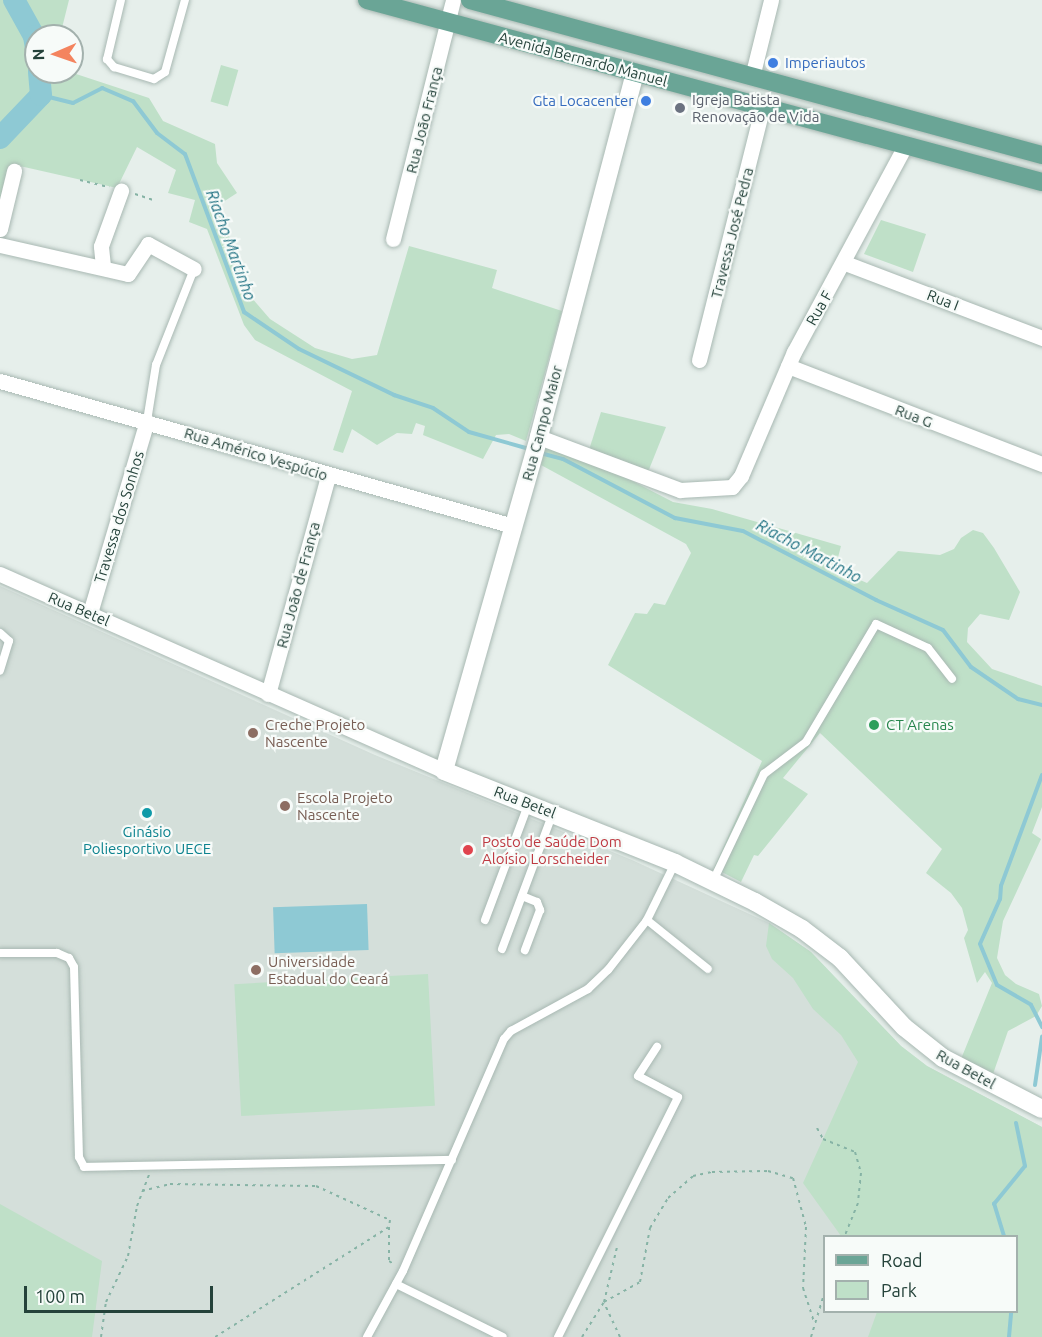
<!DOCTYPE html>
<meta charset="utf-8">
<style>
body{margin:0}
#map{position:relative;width:1042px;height:1337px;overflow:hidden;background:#e6efeb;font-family:Ubuntu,sans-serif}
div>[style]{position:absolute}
.built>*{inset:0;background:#d4dfda}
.green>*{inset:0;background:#bfe0c8;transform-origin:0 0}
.water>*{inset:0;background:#8ec9d4;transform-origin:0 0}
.stream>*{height:4px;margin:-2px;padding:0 2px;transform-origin:2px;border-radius:2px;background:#8ec9d4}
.river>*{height:22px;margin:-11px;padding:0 11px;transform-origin:11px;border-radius:11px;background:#8ec9d4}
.path>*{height:2px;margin-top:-1px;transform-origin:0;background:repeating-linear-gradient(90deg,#86b3a5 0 3px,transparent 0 7.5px)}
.roads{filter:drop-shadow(0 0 2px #a8b8b2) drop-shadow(0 0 2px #a8b8b2)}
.service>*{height:8px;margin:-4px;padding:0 4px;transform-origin:4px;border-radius:4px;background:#fff}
.minor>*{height:15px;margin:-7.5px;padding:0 7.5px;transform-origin:7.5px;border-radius:7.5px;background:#fff}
.tertiary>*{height:18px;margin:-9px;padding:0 9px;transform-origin:9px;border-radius:9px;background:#fff}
.primary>*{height:18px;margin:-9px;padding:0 9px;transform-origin:9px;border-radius:9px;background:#6aa596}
.dots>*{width:16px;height:16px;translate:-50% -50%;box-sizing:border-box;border:3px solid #f7fbf9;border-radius:50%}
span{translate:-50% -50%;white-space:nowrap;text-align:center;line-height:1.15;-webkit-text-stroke:4.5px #f7fbf9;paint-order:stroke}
.street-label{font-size:15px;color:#24423a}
.shop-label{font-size:15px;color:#366cbe}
.left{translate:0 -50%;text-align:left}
.right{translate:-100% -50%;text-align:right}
.worship-label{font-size:15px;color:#5b616d}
.education-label{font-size:15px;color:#785e54}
.leisure-label{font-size:15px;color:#27864d}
.culture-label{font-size:15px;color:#0d838f}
.health-label{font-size:15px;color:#be3a42}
.water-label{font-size:16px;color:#1c6f80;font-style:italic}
.legend{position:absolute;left:823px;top:1235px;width:195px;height:78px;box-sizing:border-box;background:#f7fbf9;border:2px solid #a3b1ad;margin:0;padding:8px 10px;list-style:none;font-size:18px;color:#24423a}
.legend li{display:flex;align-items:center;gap:12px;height:30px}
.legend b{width:30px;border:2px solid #a3b1ad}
.north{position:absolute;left:24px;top:24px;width:60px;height:60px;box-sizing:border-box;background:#f7fbf9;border:2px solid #a3b1ad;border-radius:50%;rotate:268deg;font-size:16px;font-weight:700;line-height:24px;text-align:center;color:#24423a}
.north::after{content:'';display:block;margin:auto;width:21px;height:27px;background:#f4845f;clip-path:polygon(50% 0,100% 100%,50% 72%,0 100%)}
.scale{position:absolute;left:24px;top:1286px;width:189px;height:27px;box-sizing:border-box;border:3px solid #24423a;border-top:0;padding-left:8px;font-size:18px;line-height:21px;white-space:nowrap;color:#24423a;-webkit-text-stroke:4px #f7fbf9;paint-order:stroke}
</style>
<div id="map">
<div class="built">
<i style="clip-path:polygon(evenodd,0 586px,375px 755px,632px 860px,769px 923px,811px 952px,901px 1046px,927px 1066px,1042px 1127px,1042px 1337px,0 1337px,0 586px,824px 1236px,1016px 1236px,1016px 1312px,824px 1312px,824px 1236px)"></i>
</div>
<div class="green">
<i style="clip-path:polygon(0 0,69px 0,60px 36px,36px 36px,36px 72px,70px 72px,149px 98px,163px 121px,215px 144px,217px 163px,237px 193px,220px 204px,221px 214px,251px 297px,270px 319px,315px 348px,352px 359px,377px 355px,409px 246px,497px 270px,492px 288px,562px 311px,526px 441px,509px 434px,496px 435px,483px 459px,423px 435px,425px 426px,416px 423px,412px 434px,397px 433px,377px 445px,352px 429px,343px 453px,333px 450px,352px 391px,255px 340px,244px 325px,207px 229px,189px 222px,195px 200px,168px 193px,176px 170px,137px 147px,117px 188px,11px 164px,0 199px)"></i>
<i style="left:221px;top:65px;width:18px;height:38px;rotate:16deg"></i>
<i style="clip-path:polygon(881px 220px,926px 234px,913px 272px,864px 254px)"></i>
<i style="clip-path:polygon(601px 412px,666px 427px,648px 472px,589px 450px)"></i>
<i style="clip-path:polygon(545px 447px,588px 458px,673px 502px,712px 509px,841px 546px,835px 569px,867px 583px,898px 551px,940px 555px,954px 549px,961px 538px,973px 530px,983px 533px,994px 548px,1020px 592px,1009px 620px,980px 614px,968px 628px,967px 642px,992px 669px,1042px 686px,1042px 807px,1032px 833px,1041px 839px,1003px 921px,997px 958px,1005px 975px,1016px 984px,1039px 994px,1042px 1006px,1036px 1016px,1008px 1031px,993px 1074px,961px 1059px,992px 983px,985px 972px,977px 983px,964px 938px,968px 930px,962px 908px,951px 893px,926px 873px,942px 849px,820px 733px,783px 778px,808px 794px,758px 856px,754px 855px,741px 882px,714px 868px,762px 761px,608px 665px,635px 613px,647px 614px,654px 603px,665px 605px,691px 553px,686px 544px,541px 465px)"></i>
<i style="clip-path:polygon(769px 923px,811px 952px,901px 1046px,927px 1066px,1042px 1127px,1042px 1337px,868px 1337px,877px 1312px,1016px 1312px,1016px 1236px,841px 1236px,803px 1183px,858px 1062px,841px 1035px,813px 1009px,793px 978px,772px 959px,766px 946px)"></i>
<i style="left:428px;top:974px;width:132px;height:194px;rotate:87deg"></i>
<i style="clip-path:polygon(0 1204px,102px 1261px,92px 1337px,0 1337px)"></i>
</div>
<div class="water">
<i style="left:367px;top:904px;width:46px;height:94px;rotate:88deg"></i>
</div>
<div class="stream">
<i style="left:41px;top:95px;width:33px;rotate:14deg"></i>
<i style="left:73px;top:103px;width:33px;rotate:-27deg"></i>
<i style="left:102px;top:88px;width:34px;rotate:23deg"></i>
<i style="left:133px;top:101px;width:40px;rotate:53deg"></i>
<i style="left:157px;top:133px;width:35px;rotate:37deg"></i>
<i style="left:185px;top:154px;width:169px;rotate:69.5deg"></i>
<i style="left:244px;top:312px;width:66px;rotate:33.9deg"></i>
<i style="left:299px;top:349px;width:106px;rotate:25.8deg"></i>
<i style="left:394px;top:395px;width:41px;rotate:18.4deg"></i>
<i style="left:433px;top:408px;width:43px;rotate:33.7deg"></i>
<i style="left:469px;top:432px;width:59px;rotate:15.7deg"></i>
<i style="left:544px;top:454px;width:20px;rotate:15deg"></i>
<i style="left:563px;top:459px;width:127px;rotate:27.8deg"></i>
<i style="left:675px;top:518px;width:69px;rotate:10.8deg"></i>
<i style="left:743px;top:531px;width:150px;rotate:27.4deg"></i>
<i style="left:876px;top:600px;width:73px;rotate:24.1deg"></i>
<i style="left:943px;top:630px;width:46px;rotate:52.9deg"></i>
<i style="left:971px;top:667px;width:57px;rotate:34.2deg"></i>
<i style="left:1018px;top:699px;width:25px;rotate:14deg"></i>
<i style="left:1042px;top:775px;width:118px;rotate:110.3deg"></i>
<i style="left:1001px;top:886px;width:13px;rotate:94deg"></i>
<i style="left:1000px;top:899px;width:49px;rotate:114deg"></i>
<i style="left:980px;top:944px;width:44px;rotate:67.5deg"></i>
<i style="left:997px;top:985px;width:39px;rotate:30deg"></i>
<i style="left:1031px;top:1005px;width:25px;rotate:63deg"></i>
<i style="left:1035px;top:1085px;width:49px;rotate:-81.7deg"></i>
<i style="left:1004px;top:1236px;width:34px;rotate:-107deg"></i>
<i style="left:994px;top:1204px;width:49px;rotate:-50.8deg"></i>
<i style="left:1025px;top:1166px;width:44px;rotate:-101.8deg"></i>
<i style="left:1009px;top:1337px;width:25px;rotate:-85deg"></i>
</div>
<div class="river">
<i style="left:14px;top:0;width:41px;rotate:60.9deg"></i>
<i style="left:34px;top:36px;width:13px;rotate:81deg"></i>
<i style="left:0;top:138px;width:59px;rotate:-46.4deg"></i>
<i style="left:41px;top:95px;width:23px;rotate:-95deg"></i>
</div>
<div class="path">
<i style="left:80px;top:180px;width:30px;rotate:14deg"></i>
<i style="left:135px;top:194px;width:20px;rotate:18deg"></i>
<i style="left:817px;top:1128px;width:13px;rotate:61deg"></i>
<i style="left:823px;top:1139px;width:35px;rotate:22deg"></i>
<i style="left:855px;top:1152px;width:22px;rotate:74deg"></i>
<i style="left:861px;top:1173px;width:30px;rotate:96deg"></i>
<i style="left:858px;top:1203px;width:35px;rotate:112deg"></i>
<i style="left:142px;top:1191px;width:29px;rotate:-14deg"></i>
<i style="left:170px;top:1184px;width:146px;rotate:0.8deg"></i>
<i style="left:316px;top:1186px;width:81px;rotate:24.7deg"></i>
<i style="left:390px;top:1220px;width:7px;rotate:98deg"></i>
<i style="left:101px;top:1337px;width:35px;rotate:-82deg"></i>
<i style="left:106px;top:1302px;width:51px;rotate:-64.4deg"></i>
<i style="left:128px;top:1256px;width:51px;rotate:-79.8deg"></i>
<i style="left:137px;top:1206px;width:34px;rotate:-69deg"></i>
<i style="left:215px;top:1337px;width:206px;rotate:-32.3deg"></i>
<i style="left:389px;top:1227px;width:34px;rotate:90deg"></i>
<i style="left:389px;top:1261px;width:7px;rotate:34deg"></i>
<i style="left:582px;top:1337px;width:41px;rotate:-57.8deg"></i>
<i style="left:604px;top:1302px;width:57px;rotate:-76.7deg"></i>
<i style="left:620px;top:1337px;width:38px;rotate:-115deg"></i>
<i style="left:604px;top:1302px;width:41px;rotate:-29.1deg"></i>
<i style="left:640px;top:1282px;width:55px;rotate:-79.5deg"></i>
<i style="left:650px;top:1228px;width:35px;rotate:-59deg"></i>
<i style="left:668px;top:1198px;width:33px;rotate:-41deg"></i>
<i style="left:693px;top:1176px;width:19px;rotate:-12deg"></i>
<i style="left:712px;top:1172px;width:56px;rotate:-1deg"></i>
<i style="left:768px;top:1171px;width:26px;rotate:16deg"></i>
<i style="left:793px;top:1178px;width:51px;rotate:75.1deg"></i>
<i style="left:806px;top:1227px;width:61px;rotate:92.8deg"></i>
<i style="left:803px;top:1288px;width:35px;rotate:72deg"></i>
<i style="left:811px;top:1337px;width:45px;rotate:-73.2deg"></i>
</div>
<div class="roads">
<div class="service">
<i style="left:121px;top:0;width:61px;rotate:103.3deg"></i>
<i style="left:107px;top:59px;width:11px;rotate:49deg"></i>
<i style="left:114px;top:67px;width:42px;rotate:16.7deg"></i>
<i style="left:154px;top:79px;width:13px;rotate:-32deg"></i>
<i style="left:165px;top:72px;width:75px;rotate:-74.5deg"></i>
<i style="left:147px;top:421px;width:57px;rotate:-80.9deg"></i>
<i style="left:156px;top:365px;width:103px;rotate:-68.4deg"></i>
<i style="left:0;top:633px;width:12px;rotate:42deg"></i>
<i style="left:9px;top:641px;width:31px;rotate:107deg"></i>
<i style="left:713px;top:881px;width:119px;rotate:-64.5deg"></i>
<i style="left:764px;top:774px;width:53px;rotate:-37.3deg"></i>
<i style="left:806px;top:742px;width:137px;rotate:-59.3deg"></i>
<i style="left:876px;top:624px;width:57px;rotate:24.8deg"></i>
<i style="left:928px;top:648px;width:39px;rotate:52deg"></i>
<i style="left:522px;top:896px;width:16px;rotate:22deg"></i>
<i style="left:537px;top:902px;width:9px;rotate:69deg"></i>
<i style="left:540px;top:910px;width:43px;rotate:110.6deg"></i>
<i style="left:485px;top:920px;width:123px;rotate:-69.5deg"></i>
<i style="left:647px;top:920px;width:78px;rotate:38.8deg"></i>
<i style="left:502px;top:949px;width:143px;rotate:-69.5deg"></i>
<i style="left:0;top:953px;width:57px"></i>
<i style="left:57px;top:953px;width:13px;rotate:23deg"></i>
<i style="left:69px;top:958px;width:10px;rotate:61deg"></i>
<i style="left:74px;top:967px;width:190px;rotate:88.5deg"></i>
<i style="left:79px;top:1157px;width:11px;rotate:63deg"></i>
<i style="left:84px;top:1167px;width:368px;rotate:-1.1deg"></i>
<i style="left:396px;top:1284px;width:119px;rotate:26.4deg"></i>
<i style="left:367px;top:1337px;width:75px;rotate:-61.4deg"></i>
<i style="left:403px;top:1271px;width:253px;rotate:-66.5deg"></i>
<i style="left:504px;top:1039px;width:11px;rotate:-49deg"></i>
<i style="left:511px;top:1031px;width:88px;rotate:-28.6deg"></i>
<i style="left:588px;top:989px;width:28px;rotate:-44deg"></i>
<i style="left:608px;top:970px;width:63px;rotate:-52deg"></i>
<i style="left:647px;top:920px;width:64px;rotate:-63.8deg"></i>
<i style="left:558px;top:1337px;width:268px;rotate:-63.4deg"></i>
<i style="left:678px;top:1097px;width:45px;rotate:-152.3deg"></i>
<i style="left:638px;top:1076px;width:35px;rotate:-57deg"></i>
</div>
<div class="minor">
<i style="left:752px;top:77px;width:79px;rotate:-76.1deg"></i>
<i style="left:0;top:229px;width:60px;rotate:-76.4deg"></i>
<i style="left:393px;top:239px;width:246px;rotate:-75.9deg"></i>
<i style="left:0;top:245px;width:131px;rotate:12.8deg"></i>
<i style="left:128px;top:274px;width:36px;rotate:-56deg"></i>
<i style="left:148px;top:244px;width:52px;rotate:28.5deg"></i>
<i style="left:845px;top:263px;width:211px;rotate:20.8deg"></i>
<i style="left:103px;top:266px;width:20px;rotate:-96deg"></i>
<i style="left:101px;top:246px;width:59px;rotate:-70deg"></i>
<i style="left:699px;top:360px;width:262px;rotate:-75.9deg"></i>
<i style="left:788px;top:366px;width:272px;rotate:21.1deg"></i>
<i style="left:0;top:381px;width:533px;rotate:15.78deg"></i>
<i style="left:539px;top:437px;width:151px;rotate:20.6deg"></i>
<i style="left:680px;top:490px;width:52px;rotate:-3.3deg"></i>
<i style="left:732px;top:487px;width:14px;rotate:-51deg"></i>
<i style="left:741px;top:476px;width:135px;rotate:-66.9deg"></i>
<i style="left:794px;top:352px;width:236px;rotate:-61.7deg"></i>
<i style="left:0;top:574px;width:486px;rotate:23.9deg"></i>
<i style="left:90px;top:613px;width:200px;rotate:-73.5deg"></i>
<i style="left:268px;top:694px;width:226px;rotate:-74.6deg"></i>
</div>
<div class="tertiary">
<i style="left:635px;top:73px;width:376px;rotate:104.8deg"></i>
<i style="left:539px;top:437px;width:347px;rotate:105.9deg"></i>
<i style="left:444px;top:771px;width:249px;rotate:21.7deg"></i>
<i style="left:675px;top:863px;width:89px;rotate:26deg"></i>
<i style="left:755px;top:902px;width:54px;rotate:29.9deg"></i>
<i style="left:802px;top:929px;width:48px;rotate:37.3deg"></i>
<i style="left:840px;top:958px;width:94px;rotate:47.2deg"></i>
<i style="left:904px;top:1027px;width:50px;rotate:38.5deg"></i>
<i style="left:943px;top:1058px;width:111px;rotate:27.3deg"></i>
</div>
<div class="primary">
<i style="left:367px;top:0;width:699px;rotate:15.09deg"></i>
<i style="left:470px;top:0;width:593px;rotate:15.16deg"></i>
</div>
</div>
<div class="dots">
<i style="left:773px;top:63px;background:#3f7fe0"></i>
<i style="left:646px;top:101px;background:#3f7fe0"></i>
<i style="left:680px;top:108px;background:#6b7280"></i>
<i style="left:874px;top:725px;background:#2e9e5b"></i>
<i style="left:253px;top:733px;background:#8d6e63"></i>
<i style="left:285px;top:806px;background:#8d6e63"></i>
<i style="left:147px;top:813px;background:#0f9aa8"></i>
<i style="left:468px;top:850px;background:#e0444e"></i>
<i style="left:256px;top:970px;background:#8d6e63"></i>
</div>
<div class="street-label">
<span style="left:583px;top:59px;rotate:15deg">Avenida Bernardo Manuel</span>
<span style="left:424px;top:120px;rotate:-76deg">Rua João França</span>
<span style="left:732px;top:233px;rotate:-76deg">Travessa José Pedra</span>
<span style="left:943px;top:300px;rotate:21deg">Rua I</span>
<span style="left:819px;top:308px;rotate:-60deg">Rua F</span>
<span style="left:914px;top:416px;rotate:21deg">Rua G</span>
<span style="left:542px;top:423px;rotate:-75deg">Rua Campo Maior</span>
<span style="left:256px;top:454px;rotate:17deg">Rua Américo Vespúcio</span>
<span style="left:119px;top:517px;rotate:-73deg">Travessa dos Sonhos</span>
<span style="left:298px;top:585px;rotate:-75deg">Rua João de França</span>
<span style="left:79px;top:609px;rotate:23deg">Rua Betel</span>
<span style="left:525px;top:802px;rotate:21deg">Rua Betel</span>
<span style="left:966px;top:1069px;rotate:29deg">Rua Betel</span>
</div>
<div class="shop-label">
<span class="left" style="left:785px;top:63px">Imperiautos</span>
<span class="right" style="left:634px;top:101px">Gta Locacenter</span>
</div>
<div class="worship-label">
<span class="left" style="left:692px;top:108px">Igreja Batista<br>Renovação de Vida</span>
</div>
<div class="education-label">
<span class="left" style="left:265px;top:733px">Creche Projeto<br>Nascente</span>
<span class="left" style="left:297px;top:806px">Escola Projeto<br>Nascente</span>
<span class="left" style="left:268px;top:970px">Universidade<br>Estadual do Ceará</span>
</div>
<div class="leisure-label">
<span class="left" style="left:886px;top:725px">CT Arenas</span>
</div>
<div class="culture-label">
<span style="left:147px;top:840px">Ginásio<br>Poliesportivo UECE</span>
</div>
<div class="health-label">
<span class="left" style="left:482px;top:850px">Posto de Saúde Dom<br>Aloísio Lorscheider</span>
</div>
<div class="water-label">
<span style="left:231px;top:245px;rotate:70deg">Riacho Martinho</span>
<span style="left:809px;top:551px;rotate:28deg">Riacho Martinho</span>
</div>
<ul class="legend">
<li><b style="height:8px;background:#6aa596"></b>Road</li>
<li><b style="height:16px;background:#bfe0c8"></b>Park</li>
</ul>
<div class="north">N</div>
<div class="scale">100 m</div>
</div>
